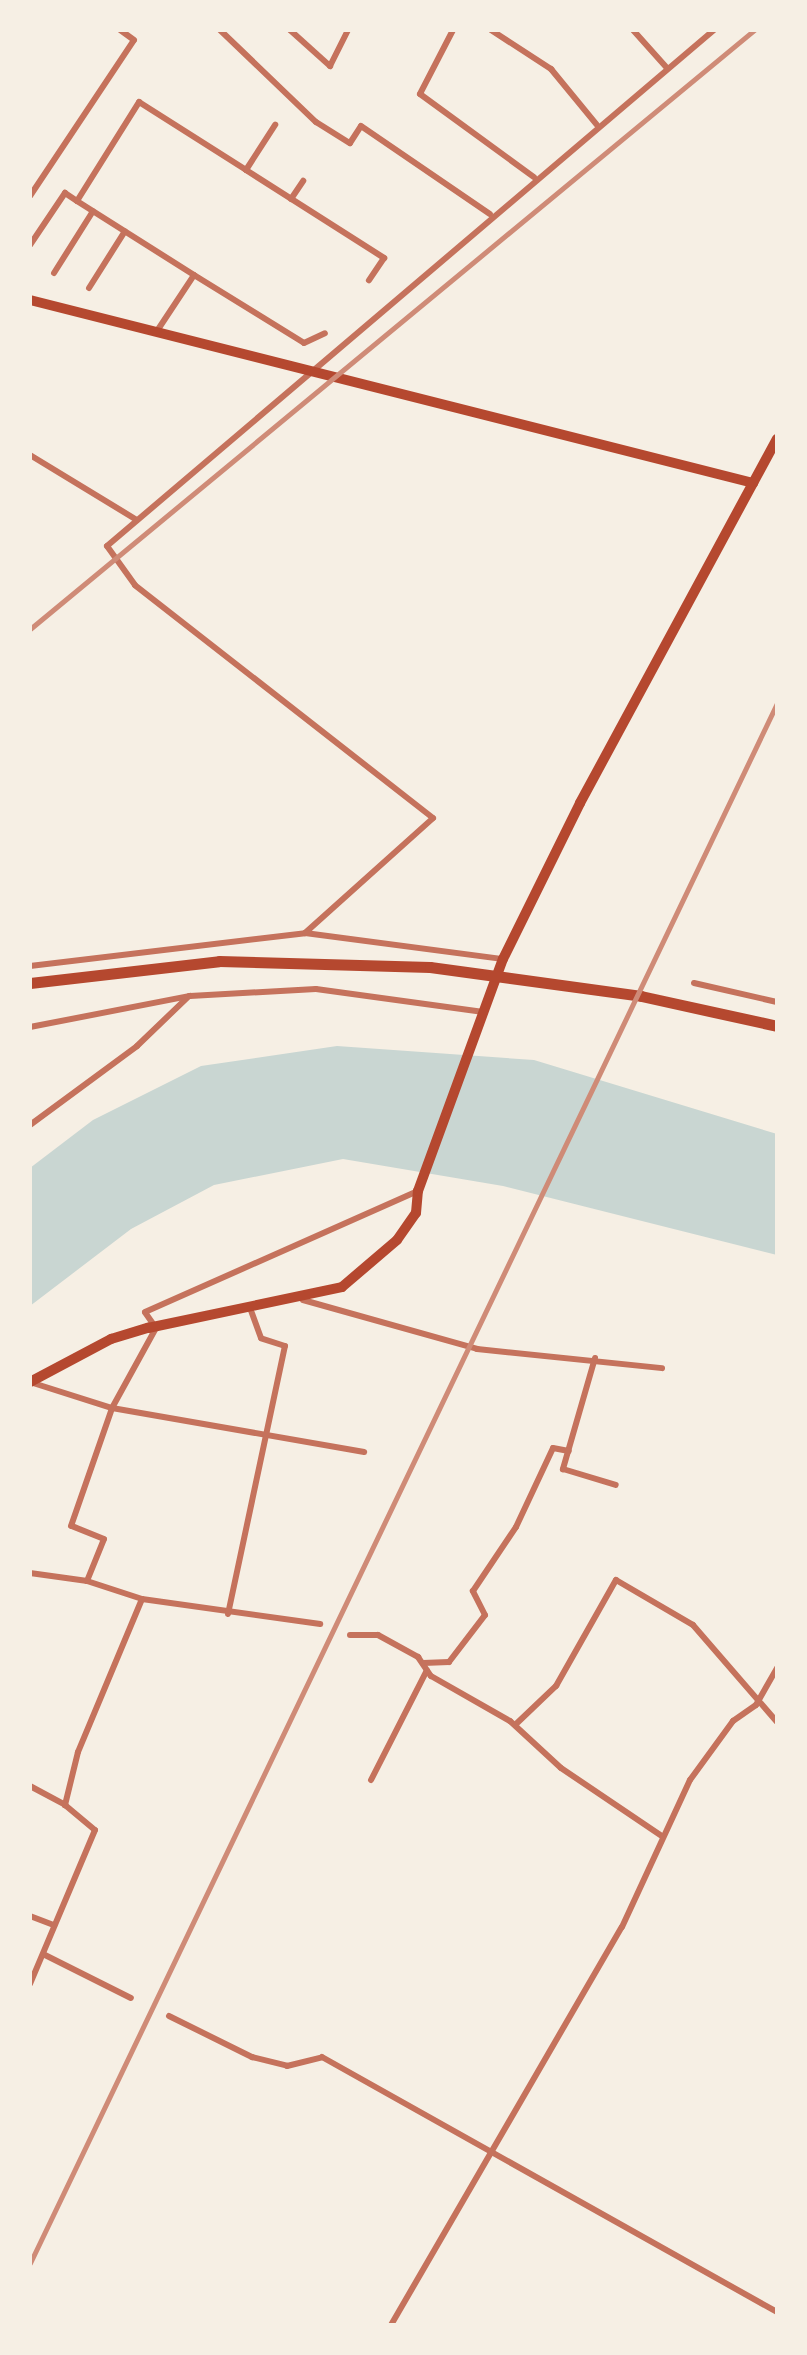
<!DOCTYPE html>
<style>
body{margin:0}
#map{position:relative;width:807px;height:2355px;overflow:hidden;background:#f6efe4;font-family:"Zilla Slab",serif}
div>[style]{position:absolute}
.water>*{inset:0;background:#c9d6d2}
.minor>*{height:6px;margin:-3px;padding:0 3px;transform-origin:3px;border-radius:3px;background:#c5725c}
.secondary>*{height:10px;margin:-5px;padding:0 5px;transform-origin:5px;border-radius:5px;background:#b5482f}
.trunk>*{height:11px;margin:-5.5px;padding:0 5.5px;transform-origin:5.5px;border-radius:5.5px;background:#b5482f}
.rail>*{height:5px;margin:-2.5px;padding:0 2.5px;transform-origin:2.5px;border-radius:2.5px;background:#cf8b77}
span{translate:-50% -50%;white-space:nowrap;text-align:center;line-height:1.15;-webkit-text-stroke:8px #f6efe4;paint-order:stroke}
.frame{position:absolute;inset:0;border:32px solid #f6efe4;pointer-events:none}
</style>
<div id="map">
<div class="water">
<i style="clip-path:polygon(337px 1046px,534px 1060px,777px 1134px,777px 1255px,503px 1186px,343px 1159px,214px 1185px,131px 1229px,30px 1306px,30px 1168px,93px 1120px,201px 1066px)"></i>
</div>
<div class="minor">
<i style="left:220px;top:30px;width:133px;rotate:43.8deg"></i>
<i style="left:316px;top:122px;width:40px;rotate:32deg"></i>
<i style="left:350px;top:143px;width:20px;rotate:-57deg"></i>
<i style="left:361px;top:126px;width:156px;rotate:34.3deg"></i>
<i style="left:290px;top:30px;width:54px;rotate:42deg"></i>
<i style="left:330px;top:66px;width:40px;rotate:-63.4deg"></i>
<i style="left:453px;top:30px;width:72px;rotate:117.3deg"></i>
<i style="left:420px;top:94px;width:141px;rotate:36.1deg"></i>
<i style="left:491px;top:30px;width:72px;rotate:33deg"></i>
<i style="left:551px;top:69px;width:72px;rotate:50.6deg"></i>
<i style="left:633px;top:30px;width:51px;rotate:48.2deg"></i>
<i style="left:246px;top:170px;width:164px;rotate:32.5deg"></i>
<i style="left:384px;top:258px;width:27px;rotate:124deg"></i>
<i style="left:30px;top:196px;width:187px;rotate:-56.3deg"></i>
<i style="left:134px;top:40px;width:17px;rotate:-144deg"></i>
<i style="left:291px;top:199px;width:22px;rotate:-56deg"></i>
<i style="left:30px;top:245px;width:63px;rotate:-56.1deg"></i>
<i style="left:65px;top:193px;width:14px;rotate:34deg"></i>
<i style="left:54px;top:273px;width:73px;rotate:-57.8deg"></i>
<i style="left:194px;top:275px;width:138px;rotate:-147.7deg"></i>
<i style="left:77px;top:201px;width:117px;rotate:-57.9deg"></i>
<i style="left:139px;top:102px;width:127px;rotate:32.4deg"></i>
<i style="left:246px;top:170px;width:54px;rotate:-57.2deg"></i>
<i style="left:89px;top:288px;width:67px;rotate:-57.7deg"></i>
<i style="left:157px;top:331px;width:67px;rotate:-56.5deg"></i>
<i style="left:194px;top:275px;width:129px;rotate:31.7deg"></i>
<i style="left:304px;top:343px;width:23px;rotate:-25deg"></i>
<i style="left:30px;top:455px;width:125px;rotate:31.3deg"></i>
<i style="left:305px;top:933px;width:172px;rotate:-41.9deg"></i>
<i style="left:433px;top:818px;width:378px;rotate:-142deg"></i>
<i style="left:135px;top:585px;width:48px;rotate:-125.7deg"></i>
<i style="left:107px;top:546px;width:797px;rotate:-40.37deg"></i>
<i style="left:30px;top:966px;width:277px;rotate:-6.8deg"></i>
<i style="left:305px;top:933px;width:200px;rotate:7.5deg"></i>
<i style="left:694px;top:983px;width:85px;rotate:12.9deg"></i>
<i style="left:30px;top:1027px;width:163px;rotate:-11deg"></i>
<i style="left:190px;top:996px;width:126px;rotate:-3.2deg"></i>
<i style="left:316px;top:989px;width:169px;rotate:7.8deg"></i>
<i style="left:30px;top:1125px;width:133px;rotate:-36.4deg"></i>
<i style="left:137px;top:1046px;width:72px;rotate:-43.9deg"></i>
<i style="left:303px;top:1300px;width:181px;rotate:15.7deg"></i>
<i style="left:477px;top:1349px;width:186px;rotate:5.9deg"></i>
<i style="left:595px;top:1358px;width:116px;rotate:106.1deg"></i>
<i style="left:563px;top:1469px;width:55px;rotate:16.8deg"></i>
<i style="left:33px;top:1383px;width:83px;rotate:17.6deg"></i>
<i style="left:112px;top:1408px;width:256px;rotate:9.9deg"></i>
<i style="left:30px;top:1573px;width:58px;rotate:8deg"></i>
<i style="left:87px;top:1581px;width:58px;rotate:18.1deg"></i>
<i style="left:142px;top:1599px;width:166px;rotate:112.7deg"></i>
<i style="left:78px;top:1752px;width:55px;rotate:103.8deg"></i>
<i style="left:65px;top:1805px;width:39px;rotate:40deg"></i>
<i style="left:95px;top:1830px;width:167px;rotate:112.9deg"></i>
<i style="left:87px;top:1581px;width:45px;rotate:-68deg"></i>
<i style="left:104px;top:1539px;width:35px;rotate:-158deg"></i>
<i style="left:71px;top:1526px;width:125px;rotate:-70.8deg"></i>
<i style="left:112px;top:1408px;width:91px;rotate:-61.2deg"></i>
<i style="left:156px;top:1328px;width:19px;rotate:-125deg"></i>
<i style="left:145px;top:1312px;width:299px;rotate:-23.9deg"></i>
<i style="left:142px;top:1599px;width:180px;rotate:8deg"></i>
<i style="left:228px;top:1614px;width:274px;rotate:-78deg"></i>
<i style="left:285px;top:1346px;width:25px;rotate:-162deg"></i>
<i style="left:261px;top:1338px;width:32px;rotate:-110deg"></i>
<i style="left:350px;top:1635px;width:28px"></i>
<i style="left:378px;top:1635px;width:46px;rotate:28.8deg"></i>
<i style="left:418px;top:1657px;width:23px;rotate:56deg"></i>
<i style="left:431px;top:1676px;width:91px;rotate:29.7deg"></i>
<i style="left:510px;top:1721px;width:69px;rotate:42.7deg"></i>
<i style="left:561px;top:1768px;width:122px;rotate:34deg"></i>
<i style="left:423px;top:1663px;width:26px;rotate:-2deg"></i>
<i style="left:449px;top:1662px;width:59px;rotate:-52.5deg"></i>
<i style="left:485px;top:1615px;width:27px;rotate:-117deg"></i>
<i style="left:473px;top:1591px;width:77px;rotate:-56.1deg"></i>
<i style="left:516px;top:1527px;width:87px;rotate:-64.9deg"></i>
<i style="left:553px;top:1448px;width:16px;rotate:11deg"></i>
<i style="left:515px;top:1725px;width:57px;rotate:-43.6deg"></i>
<i style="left:556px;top:1686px;width:122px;rotate:-60.5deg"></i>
<i style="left:616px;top:1580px;width:89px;rotate:30.3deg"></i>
<i style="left:693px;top:1625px;width:128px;rotate:49.1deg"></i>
<i style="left:371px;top:1780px;width:123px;rotate:-63deg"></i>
<i style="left:30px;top:1786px;width:40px;rotate:28deg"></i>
<i style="left:30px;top:1916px;width:26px;rotate:21deg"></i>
<i style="left:45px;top:1955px;width:96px;rotate:26.6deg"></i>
<i style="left:169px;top:2016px;width:93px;rotate:26.3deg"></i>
<i style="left:252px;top:2057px;width:36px;rotate:14deg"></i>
<i style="left:287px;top:2066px;width:36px;rotate:-14deg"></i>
<i style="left:322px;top:2057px;width:522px;rotate:29.27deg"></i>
<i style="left:391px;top:2325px;width:460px;rotate:-59.9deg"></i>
<i style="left:622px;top:1927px;width:162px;rotate:-65.2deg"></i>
<i style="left:690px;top:1780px;width:73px;rotate:-53.9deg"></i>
<i style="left:733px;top:1721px;width:28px;rotate:-35deg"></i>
<i style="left:756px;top:1705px;width:43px;rotate:-60.4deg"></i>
</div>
<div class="secondary">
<i style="left:30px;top:300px;width:746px;rotate:14.2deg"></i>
<i style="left:30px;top:1382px;width:92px;rotate:-28deg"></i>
<i style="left:111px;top:1339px;width:39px;rotate:-17deg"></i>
<i style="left:148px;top:1328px;width:198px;rotate:-11.9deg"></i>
<i style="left:342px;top:1287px;width:72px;rotate:-40.5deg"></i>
<i style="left:397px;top:1240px;width:33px;rotate:-55deg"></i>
<i style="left:416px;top:1213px;width:22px;rotate:-85deg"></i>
<i style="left:418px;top:1191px;width:247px;rotate:-69.9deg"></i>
<i style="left:503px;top:959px;width:174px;rotate:-63.7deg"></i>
<i style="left:580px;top:803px;width:414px;rotate:-61.6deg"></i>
</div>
<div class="trunk">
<i style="left:30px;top:983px;width:190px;rotate:-6.6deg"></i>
<i style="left:219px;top:961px;width:211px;rotate:1.6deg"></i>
<i style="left:430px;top:967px;width:213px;rotate:7.8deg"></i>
<i style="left:641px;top:996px;width:139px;rotate:12.4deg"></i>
</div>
<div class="rail">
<i style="left:30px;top:629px;width:940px;rotate:-39.6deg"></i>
<i style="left:30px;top:2263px;width:1730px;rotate:-64.41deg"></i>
</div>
<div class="frame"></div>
</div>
